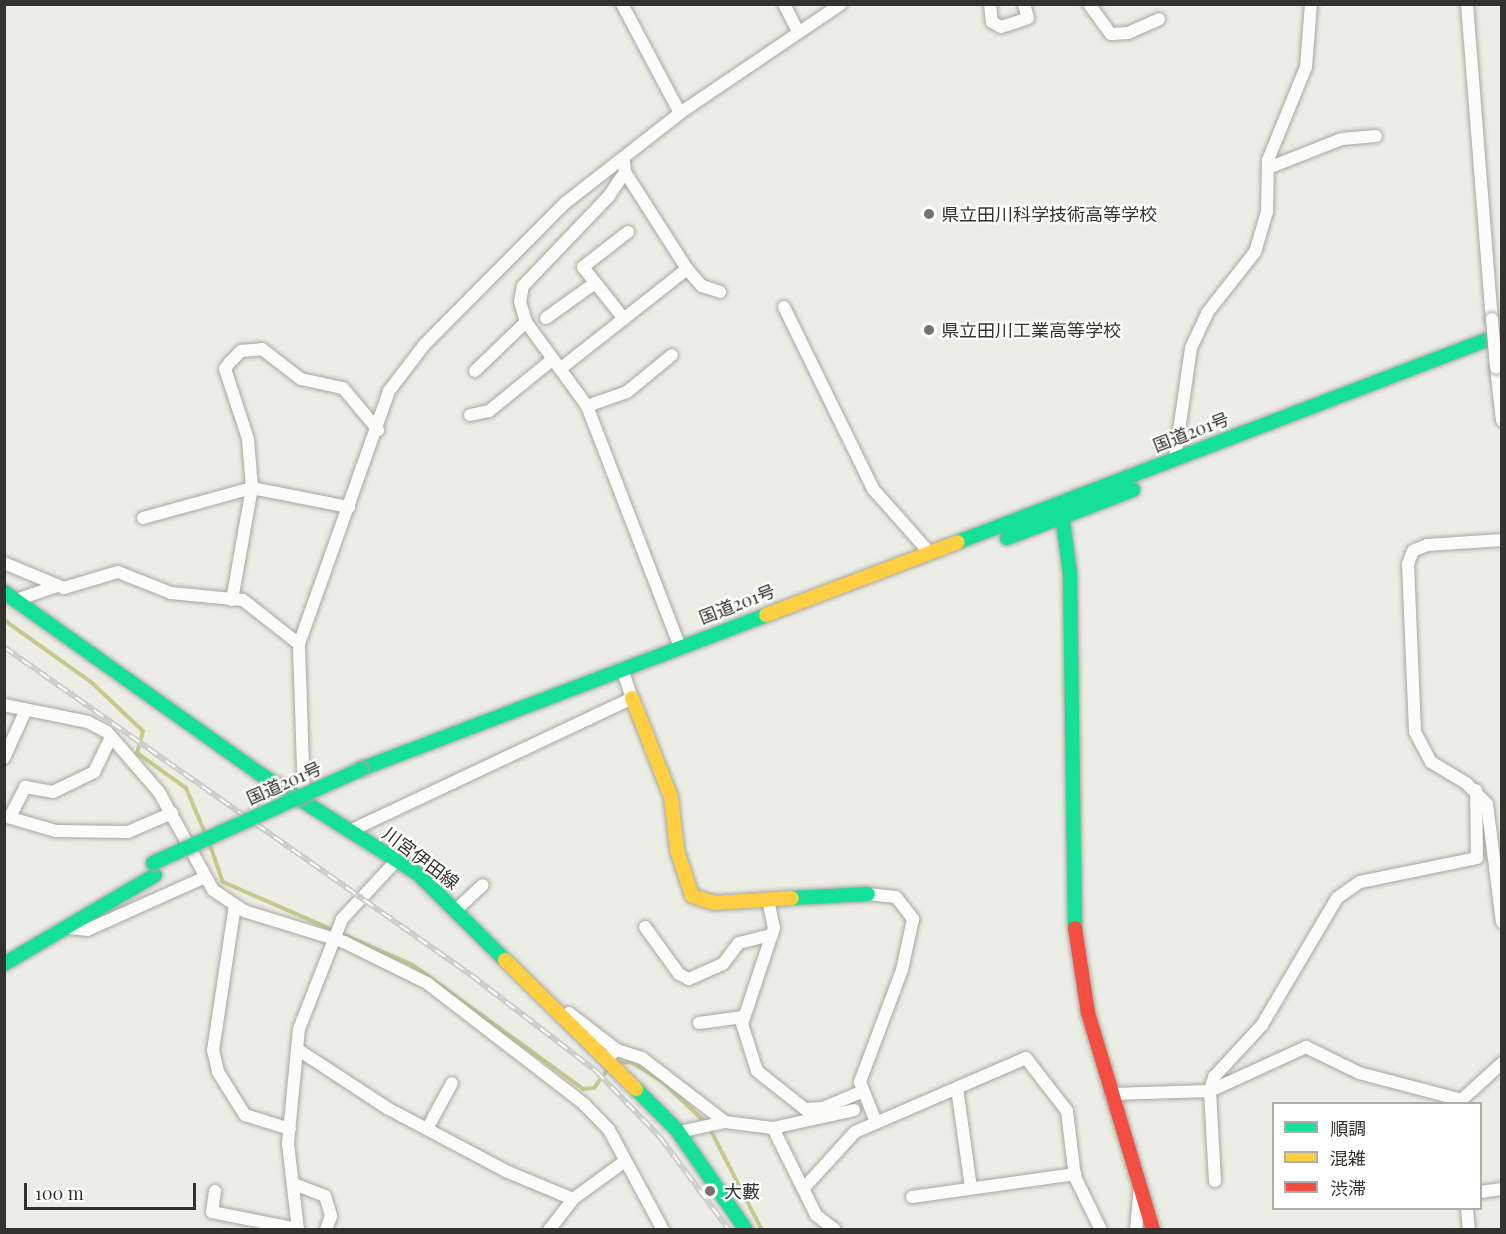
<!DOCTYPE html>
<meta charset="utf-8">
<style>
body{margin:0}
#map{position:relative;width:1506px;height:1234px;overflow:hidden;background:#ecede4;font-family:"Playfair Display","Noto Sans JP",serif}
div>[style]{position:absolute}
.stream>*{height:4px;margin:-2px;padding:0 2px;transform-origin:2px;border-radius:2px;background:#c6c98c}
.roads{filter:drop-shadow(0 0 2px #a6a7a0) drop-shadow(0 0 2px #a6a7a0)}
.street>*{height:12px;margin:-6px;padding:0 6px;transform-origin:6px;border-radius:6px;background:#fcfcfb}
.fast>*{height:14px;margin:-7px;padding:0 7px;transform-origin:7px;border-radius:7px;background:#16e098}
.slow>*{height:14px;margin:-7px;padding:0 7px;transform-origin:7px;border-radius:7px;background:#ffcf43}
.jam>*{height:14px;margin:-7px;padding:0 7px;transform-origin:7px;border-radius:7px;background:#f24e42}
.rail>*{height:6px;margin-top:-3px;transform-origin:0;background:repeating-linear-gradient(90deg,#fff 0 11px,#cececc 0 22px);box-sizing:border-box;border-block:2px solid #cececc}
.bridges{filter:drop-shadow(0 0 2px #a6a7a0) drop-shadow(0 0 2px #a6a7a0)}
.street-bridge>*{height:12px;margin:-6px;padding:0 6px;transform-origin:6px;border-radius:6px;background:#fcfcfb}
.fast-bridge>*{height:14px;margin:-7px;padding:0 7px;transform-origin:7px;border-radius:7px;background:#16e098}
.dots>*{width:16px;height:16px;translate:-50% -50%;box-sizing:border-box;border:3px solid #fff;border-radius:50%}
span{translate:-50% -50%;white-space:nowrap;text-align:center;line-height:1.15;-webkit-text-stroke:4.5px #fff;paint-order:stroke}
.poi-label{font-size:18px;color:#32332c}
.left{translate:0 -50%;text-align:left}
.street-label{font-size:18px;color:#32332c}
.frame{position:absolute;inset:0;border:6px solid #32332c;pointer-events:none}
.legend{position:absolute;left:1272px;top:1102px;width:210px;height:108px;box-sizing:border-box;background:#fff;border:2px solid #adadab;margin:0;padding:8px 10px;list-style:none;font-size:18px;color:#32332c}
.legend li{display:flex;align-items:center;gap:12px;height:30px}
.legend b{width:30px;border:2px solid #adadab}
.scale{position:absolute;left:24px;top:1183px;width:172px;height:27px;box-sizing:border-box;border:3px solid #32332c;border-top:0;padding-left:8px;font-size:18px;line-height:21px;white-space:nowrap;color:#32332c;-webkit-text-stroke:4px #fff;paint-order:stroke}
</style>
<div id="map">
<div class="stream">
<i style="left:4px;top:620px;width:107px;rotate:35.5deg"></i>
<i style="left:91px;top:682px;width:71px;rotate:43.3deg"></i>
<i style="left:143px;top:731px;width:23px;rotate:105deg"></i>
<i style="left:137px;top:753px;width:60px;rotate:35.5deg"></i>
<i style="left:186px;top:788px;width:49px;rotate:67.1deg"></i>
<i style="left:210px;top:845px;width:39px;rotate:71deg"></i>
<i style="left:223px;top:882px;width:207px;rotate:23.6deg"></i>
<i style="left:413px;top:965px;width:210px;rotate:36.1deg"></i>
<i style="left:583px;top:1089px;width:11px;rotate:-5deg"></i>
<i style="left:594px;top:1088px;width:24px;rotate:-54deg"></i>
<i style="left:617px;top:1063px;width:14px;rotate:-4deg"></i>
<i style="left:631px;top:1062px;width:39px;rotate:32deg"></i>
<i style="left:664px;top:1083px;width:58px;rotate:43.6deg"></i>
<i style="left:710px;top:1129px;width:114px;rotate:62.8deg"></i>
</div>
<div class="roads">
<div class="street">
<i style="left:622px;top:4px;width:123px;rotate:62deg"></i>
<i style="left:784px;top:4px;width:31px;rotate:63deg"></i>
<i style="left:990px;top:4px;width:18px;rotate:84deg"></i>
<i style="left:992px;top:22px;width:10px;rotate:29deg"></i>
<i style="left:1001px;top:27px;width:28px;rotate:-18deg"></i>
<i style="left:1028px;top:18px;width:15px;rotate:-106deg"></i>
<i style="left:1089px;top:4px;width:37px;rotate:54deg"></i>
<i style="left:1111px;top:34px;width:17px;rotate:-3deg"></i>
<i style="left:1128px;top:33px;width:34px;rotate:-24deg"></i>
<i style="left:1467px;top:4px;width:316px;rotate:85.5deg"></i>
<i style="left:624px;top:161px;width:11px;rotate:85deg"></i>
<i style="left:625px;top:172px;width:29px;rotate:124deg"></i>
<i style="left:609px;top:196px;width:124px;rotate:133.7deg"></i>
<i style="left:523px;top:286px;width:16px;rotate:101deg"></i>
<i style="left:520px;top:302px;width:21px;rotate:73deg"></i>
<i style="left:526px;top:322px;width:104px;rotate:54deg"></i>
<i style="left:587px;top:406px;width:256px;rotate:68.9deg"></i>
<i style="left:1268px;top:168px;width:79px;rotate:-21.4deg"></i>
<i style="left:1342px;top:139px;width:34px;rotate:-5deg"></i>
<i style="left:625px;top:172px;width:115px;rotate:57.4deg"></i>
<i style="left:687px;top:269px;width:23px;rotate:49deg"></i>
<i style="left:702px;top:286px;width:19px;rotate:18deg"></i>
<i style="left:784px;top:307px;width:203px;rotate:63.9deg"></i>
<i style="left:873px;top:489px;width:83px;rotate:48.4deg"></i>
<i style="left:546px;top:318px;width:60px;rotate:-35.5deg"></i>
<i style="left:624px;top:319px;width:66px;rotate:-128.3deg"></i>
<i style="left:583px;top:267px;width:57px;rotate:-37.9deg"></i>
<i style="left:1496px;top:368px;width:53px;rotate:83.5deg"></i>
<i style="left:560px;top:369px;width:162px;rotate:-38.2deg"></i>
<i style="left:475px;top:371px;width:71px;rotate:-43.9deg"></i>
<i style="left:587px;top:406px;width:42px;rotate:-19.3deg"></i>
<i style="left:627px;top:392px;width:58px;rotate:-39.4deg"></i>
<i style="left:470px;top:415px;width:19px;rotate:-12deg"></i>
<i style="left:489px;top:411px;width:82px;rotate:-39.1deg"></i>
<i style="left:1175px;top:458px;width:111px;rotate:-81.7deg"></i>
<i style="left:1191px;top:348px;width:38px;rotate:-65deg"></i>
<i style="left:1207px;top:313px;width:78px;rotate:-51.8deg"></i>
<i style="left:1255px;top:252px;width:42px;rotate:-73.3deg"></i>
<i style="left:1267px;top:212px;width:52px;rotate:-88.9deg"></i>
<i style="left:1268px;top:160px;width:100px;rotate:-67.8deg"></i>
<i style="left:1306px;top:67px;width:63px;rotate:-85.5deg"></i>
<i style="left:143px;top:518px;width:113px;rotate:-15.4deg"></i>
<i style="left:252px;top:488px;width:99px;rotate:11.1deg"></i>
<i style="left:1502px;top:540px;width:75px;rotate:176.2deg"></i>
<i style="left:1427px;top:545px;width:15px;rotate:157deg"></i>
<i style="left:1413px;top:551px;width:14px;rotate:111deg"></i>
<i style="left:1408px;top:564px;width:168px;rotate:87.6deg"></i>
<i style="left:1415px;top:732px;width:34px;rotate:62deg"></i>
<i style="left:1431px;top:762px;width:41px;rotate:31deg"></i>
<i style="left:1466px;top:783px;width:30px;rotate:45deg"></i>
<i style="left:1487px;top:804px;width:119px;rotate:82.8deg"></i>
<i style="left:4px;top:563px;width:65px;rotate:22.6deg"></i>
<i style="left:64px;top:588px;width:56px;rotate:-16.5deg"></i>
<i style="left:118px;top:572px;width:57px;rotate:21.6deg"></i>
<i style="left:171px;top:593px;width:72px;rotate:5.6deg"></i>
<i style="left:243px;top:600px;width:71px;rotate:38.2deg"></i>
<i style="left:16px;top:600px;width:43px;rotate:-18.9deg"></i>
<i style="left:232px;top:600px;width:114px;rotate:-79.9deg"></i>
<i style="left:252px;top:488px;width:49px;rotate:-94.7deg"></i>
<i style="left:248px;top:439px;width:74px;rotate:-108.2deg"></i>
<i style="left:225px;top:369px;width:9px;rotate:-54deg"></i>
<i style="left:230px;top:362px;width:16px;rotate:-45deg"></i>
<i style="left:241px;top:351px;width:21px;rotate:-5deg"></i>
<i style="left:262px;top:349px;width:49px;rotate:37.6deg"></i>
<i style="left:301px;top:379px;width:43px;rotate:12.1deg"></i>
<i style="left:343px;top:388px;width:55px;rotate:50.2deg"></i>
<i style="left:4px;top:705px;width:86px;rotate:11.4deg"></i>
<i style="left:88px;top:722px;width:21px;rotate:28deg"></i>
<i style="left:107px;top:732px;width:79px;rotate:49.1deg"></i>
<i style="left:159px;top:792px;width:112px;rotate:61.1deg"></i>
<i style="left:213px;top:890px;width:37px;rotate:34deg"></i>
<i style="left:244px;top:911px;width:105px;rotate:17.2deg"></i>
<i style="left:344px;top:942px;width:93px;rotate:26.3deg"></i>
<i style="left:427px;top:983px;width:198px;rotate:37.6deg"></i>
<i style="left:584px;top:1104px;width:36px;rotate:46deg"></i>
<i style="left:609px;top:1130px;width:114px;rotate:61.6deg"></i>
<i style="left:4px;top:758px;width:53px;rotate:-65.4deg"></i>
<i style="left:304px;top:797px;width:153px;rotate:-91.9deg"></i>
<i style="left:299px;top:644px;width:269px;rotate:-70.4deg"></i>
<i style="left:389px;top:391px;width:58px;rotate:-52.7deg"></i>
<i style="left:424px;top:345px;width:200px;rotate:-45.2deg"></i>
<i style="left:565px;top:203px;width:146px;rotate:-38deg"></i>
<i style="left:680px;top:113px;width:194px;rotate:-34.1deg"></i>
<i style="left:4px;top:816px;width:54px;rotate:16.1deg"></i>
<i style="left:56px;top:831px;width:72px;rotate:0.8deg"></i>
<i style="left:128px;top:832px;width:48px;rotate:-23.4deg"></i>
<i style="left:10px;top:817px;width:34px;rotate:-63deg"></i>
<i style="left:25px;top:787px;width:28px;rotate:10deg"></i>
<i style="left:53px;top:792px;width:46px;rotate:-26deg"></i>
<i style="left:94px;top:772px;width:39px;rotate:-64deg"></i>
<i style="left:352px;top:830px;width:310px;rotate:-25.2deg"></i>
<i style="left:632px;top:698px;width:31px;rotate:-109deg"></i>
<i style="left:868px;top:894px;width:28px;rotate:6deg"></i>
<i style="left:896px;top:897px;width:28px;rotate:52deg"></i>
<i style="left:913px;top:919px;width:52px;rotate:102.2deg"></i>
<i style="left:902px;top:970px;width:120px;rotate:110.6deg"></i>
<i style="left:860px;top:1082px;width:43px;rotate:68.2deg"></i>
<i style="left:768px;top:900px;width:29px;rotate:78deg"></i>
<i style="left:774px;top:928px;width:101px;rotate:108.4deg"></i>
<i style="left:742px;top:1024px;width:49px;rotate:72.3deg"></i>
<i style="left:757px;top:1071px;width:61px;rotate:38.4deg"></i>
<i style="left:805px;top:1109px;width:18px;rotate:-3deg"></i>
<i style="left:823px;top:1108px;width:41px;rotate:-22.8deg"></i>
<i style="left:235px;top:905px;width:147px;rotate:98.6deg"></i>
<i style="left:213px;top:1050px;width:23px;rotate:77deg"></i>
<i style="left:218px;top:1072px;width:51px;rotate:57.9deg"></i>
<i style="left:245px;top:1115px;width:47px;rotate:17.3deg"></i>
<i style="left:457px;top:909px;width:35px;rotate:-43deg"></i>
<i style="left:645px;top:927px;width:58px;rotate:54.1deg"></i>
<i style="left:679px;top:974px;width:11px;rotate:27deg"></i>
<i style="left:689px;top:979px;width:37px;rotate:-24deg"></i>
<i style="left:723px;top:964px;width:26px;rotate:-53deg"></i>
<i style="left:739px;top:943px;width:34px;rotate:-14deg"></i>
<i style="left:69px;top:928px;width:18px;rotate:6deg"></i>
<i style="left:87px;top:930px;width:127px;rotate:-24.1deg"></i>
<i style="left:569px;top:1013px;width:61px;rotate:37.6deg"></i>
<i style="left:699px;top:1023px;width:44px;rotate:-7.8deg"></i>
<i style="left:297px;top:1049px;width:108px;rotate:33.2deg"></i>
<i style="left:387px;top:1108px;width:137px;rotate:27.9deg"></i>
<i style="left:508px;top:1172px;width:70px;rotate:22.6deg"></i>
<i style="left:612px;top:1054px;width:6px;rotate:-39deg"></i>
<i style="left:617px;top:1050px;width:26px;rotate:18deg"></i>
<i style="left:642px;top:1058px;width:105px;rotate:37.6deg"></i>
<i style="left:957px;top:1088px;width:101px;rotate:82deg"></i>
<i style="left:1111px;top:1094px;width:99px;rotate:-1.7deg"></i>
<i style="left:1210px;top:1091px;width:106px;rotate:-24.6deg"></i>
<i style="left:1306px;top:1047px;width:59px;rotate:26.1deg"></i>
<i style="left:1359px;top:1073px;width:102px;rotate:14.7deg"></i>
<i style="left:1457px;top:1104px;width:61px;rotate:-42.3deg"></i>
<i style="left:773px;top:1128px;width:83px;rotate:-12.5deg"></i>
<i style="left:427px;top:1129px;width:52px;rotate:-61.5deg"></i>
<i style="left:679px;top:1132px;width:47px;rotate:-12.3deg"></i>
<i style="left:725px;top:1122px;width:48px;rotate:7.1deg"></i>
<i style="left:773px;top:1128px;width:97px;rotate:63.7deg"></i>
<i style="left:816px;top:1215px;width:24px;rotate:38deg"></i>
<i style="left:1215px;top:1181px;width:90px;rotate:-93.2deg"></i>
<i style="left:1210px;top:1091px;width:15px;rotate:-74deg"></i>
<i style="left:1214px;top:1077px;width:71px;rotate:-47.3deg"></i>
<i style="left:1262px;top:1025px;width:147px;rotate:-59.4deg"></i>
<i style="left:1337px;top:898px;width:28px;rotate:-35deg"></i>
<i style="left:1360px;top:882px;width:119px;rotate:-11.6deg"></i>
<i style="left:1477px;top:858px;width:68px;rotate:-90.8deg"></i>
<i style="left:294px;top:1184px;width:33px;rotate:21deg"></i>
<i style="left:325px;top:1196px;width:21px;rotate:73deg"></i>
<i style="left:331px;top:1216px;width:15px;rotate:110deg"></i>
<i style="left:803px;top:1189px;width:77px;rotate:-47.6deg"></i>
<i style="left:855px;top:1132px;width:186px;rotate:-23.4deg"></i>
<i style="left:1026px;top:1058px;width:67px;rotate:52.3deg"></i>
<i style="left:1067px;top:1111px;width:66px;rotate:83.1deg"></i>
<i style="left:1075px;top:1177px;width:59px;rotate:63.9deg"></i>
<i style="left:215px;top:1191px;width:21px;rotate:98deg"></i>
<i style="left:212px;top:1212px;width:88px;rotate:11.2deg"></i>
<i style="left:1480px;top:1192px;width:22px;rotate:-8deg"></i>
<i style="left:912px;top:1197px;width:165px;rotate:-8deg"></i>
<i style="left:1467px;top:1208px;width:22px;rotate:85deg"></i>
<i style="left:298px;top:1230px;width:88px;rotate:-96.6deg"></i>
<i style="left:288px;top:1143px;width:115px;rotate:-84.5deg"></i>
<i style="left:299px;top:1029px;width:118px;rotate:-68.6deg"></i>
<i style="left:342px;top:919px;width:81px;rotate:-47deg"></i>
<i style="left:549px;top:1230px;width:39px;rotate:-52deg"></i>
<i style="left:573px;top:1199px;width:63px;rotate:-36deg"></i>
<i style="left:1136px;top:1230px;width:38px;rotate:-85deg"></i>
</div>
<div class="fast">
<i style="left:1061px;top:507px;width:68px;rotate:82.3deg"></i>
<i style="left:1070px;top:574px;width:354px;rotate:89.2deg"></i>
<i style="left:1007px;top:538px;width:135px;rotate:-20.9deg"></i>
<i style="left:958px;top:542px;width:582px;rotate:-20.92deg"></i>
<i style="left:4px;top:592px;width:314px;rotate:35.4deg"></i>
<i style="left:260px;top:774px;width:187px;rotate:32.3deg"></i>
<i style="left:418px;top:874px;width:122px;rotate:44.7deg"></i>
<i style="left:361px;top:769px;width:433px;rotate:-20.8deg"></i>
<i style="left:792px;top:898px;width:76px;rotate:-3deg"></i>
<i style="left:4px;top:964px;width:175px;rotate:-30.5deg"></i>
<i style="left:636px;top:1089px;width:58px;rotate:45deg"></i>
<i style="left:677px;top:1130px;width:121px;rotate:55.4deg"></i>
</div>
<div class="slow">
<i style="left:766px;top:615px;width:205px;rotate:-20.8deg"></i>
<i style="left:632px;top:698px;width:106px;rotate:68.5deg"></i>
<i style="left:671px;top:797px;width:53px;rotate:83.5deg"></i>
<i style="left:677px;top:850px;width:48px;rotate:71.9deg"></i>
<i style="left:692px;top:896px;width:24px;rotate:17deg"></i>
<i style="left:715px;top:903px;width:77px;rotate:-3.7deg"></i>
<i style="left:505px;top:960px;width:184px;rotate:44.6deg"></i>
</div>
<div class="jam">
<i style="left:1075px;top:928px;width:86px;rotate:81.3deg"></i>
<i style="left:1088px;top:1013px;width:227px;rotate:73.3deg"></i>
</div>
</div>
<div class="rail">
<i style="left:4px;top:647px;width:571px;rotate:35.08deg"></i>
<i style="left:471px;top:975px;width:158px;rotate:37.5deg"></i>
<i style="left:596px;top:1071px;width:92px;rotate:45.9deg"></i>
<i style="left:660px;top:1137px;width:116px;rotate:53.4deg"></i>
</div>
<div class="bridges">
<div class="street-bridge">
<i style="left:1492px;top:319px;width:49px;rotate:85.3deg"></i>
</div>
<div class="fast-bridge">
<i style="left:153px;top:863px;width:228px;rotate:-24.3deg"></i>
</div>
</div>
<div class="dots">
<i style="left:929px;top:214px;background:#73746c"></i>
<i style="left:929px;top:330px;background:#73746c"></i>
<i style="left:710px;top:1191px;background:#73746c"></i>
</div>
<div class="poi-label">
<span class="left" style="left:941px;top:214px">県立田川科学技術高等学校</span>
<span class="left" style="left:941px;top:330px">県立田川工業高等学校</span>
<span class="left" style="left:724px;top:1191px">大藪</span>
</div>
<div class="street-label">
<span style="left:1191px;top:432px;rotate:-21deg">国道201号</span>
<span style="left:737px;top:604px;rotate:-21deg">国道201号</span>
<span style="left:284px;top:783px;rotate:-24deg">国道201号</span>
<span style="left:421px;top:858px;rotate:37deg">川宮伊田線</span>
</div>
<div class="frame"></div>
<ul class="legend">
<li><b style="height:8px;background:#16e098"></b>順調</li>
<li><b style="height:8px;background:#ffcf43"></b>混雑</li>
<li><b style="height:8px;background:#f24e42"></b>渋滞</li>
</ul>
<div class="scale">100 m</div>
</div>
